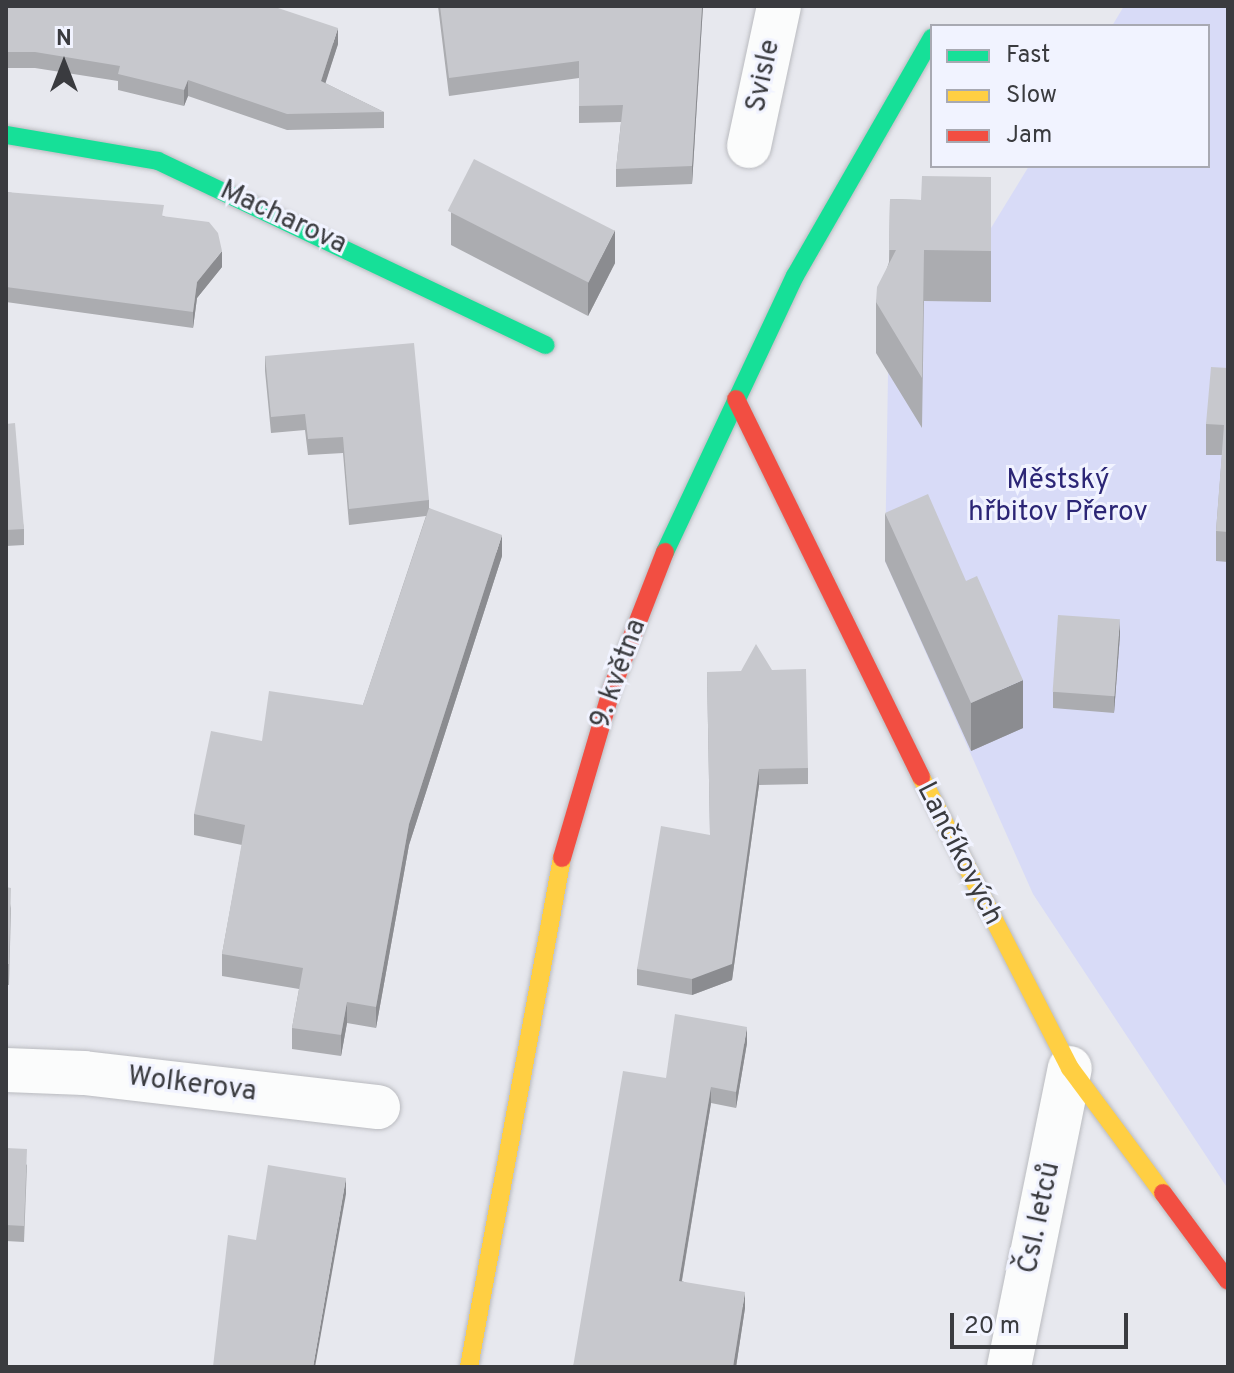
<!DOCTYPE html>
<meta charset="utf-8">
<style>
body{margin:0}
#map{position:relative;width:1234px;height:1373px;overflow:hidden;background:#e7e8ee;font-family:Overpass,sans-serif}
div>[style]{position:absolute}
.green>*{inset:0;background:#d8dbf7}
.roads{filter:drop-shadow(0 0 2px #babbc0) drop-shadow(0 0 2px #babbc0)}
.street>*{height:44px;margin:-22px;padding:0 22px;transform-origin:22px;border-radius:22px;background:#fbfcfc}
.fast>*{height:18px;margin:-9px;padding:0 9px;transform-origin:9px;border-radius:9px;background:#16e098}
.slow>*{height:18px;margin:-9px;padding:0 9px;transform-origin:9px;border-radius:9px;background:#ffcf43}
.jam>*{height:18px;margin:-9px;padding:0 9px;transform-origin:9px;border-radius:9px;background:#f24e42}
.wall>*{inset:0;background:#abacb0}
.shaded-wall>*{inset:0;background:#8b8c90}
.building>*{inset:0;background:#c7c8cd;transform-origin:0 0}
span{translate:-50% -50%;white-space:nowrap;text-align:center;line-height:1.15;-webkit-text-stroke:6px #f1f3ff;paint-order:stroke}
.street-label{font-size:28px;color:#3a3b3f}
.park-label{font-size:28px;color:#2c2676}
.frame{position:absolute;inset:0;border:8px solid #3a3b3f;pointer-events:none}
.legend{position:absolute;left:930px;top:24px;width:280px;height:144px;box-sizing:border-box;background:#f1f3ff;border:2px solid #a8a9b2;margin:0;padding:10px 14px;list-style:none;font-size:24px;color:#3a3b3f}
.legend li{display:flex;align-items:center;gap:16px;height:40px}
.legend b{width:40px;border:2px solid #a8a9b2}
.north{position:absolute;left:24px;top:24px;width:80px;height:80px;-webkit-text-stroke:6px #f1f3ff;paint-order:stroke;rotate:0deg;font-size:22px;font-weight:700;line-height:32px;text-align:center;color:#3a3b3f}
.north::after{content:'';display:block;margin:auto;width:28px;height:36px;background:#3a3b3f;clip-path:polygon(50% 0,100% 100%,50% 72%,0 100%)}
.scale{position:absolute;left:950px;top:1313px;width:178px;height:36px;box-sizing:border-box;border:4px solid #3a3b3f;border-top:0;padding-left:10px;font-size:24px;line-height:28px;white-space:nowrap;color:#3a3b3f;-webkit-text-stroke:6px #f1f3ff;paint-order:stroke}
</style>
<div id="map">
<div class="green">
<i style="clip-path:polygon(1124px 6px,1228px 6px,1228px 1189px,1033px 894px,885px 561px,890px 250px,991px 228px,1029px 166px,1208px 166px,1208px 26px,1112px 26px)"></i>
</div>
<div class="roads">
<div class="street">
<i style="left:749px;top:146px;width:143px;rotate:-77.9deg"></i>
<i style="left:6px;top:1070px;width:78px;rotate:2.2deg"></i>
<i style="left:84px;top:1073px;width:296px;rotate:6.6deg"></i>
<i style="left:1009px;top:1367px;width:305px;rotate:-78.5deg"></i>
</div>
<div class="fast">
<i style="left:6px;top:135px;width:154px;rotate:9.7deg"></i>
<i style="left:158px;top:161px;width:429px;rotate:25.4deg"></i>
<i style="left:665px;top:552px;width:305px;rotate:-64.8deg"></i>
<i style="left:795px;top:276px;width:275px;rotate:-60.1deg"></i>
</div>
<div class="slow">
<i style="left:921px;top:777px;width:327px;rotate:62.9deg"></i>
<i style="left:1070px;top:1068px;width:156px;rotate:53.4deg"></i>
<i style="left:469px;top:1367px;width:517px;rotate:-79.65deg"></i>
</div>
<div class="jam">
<i style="left:736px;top:399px;width:421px;rotate:63.9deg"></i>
<i style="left:562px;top:858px;width:177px;rotate:-73.6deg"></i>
<i style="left:612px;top:688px;width:146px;rotate:-68.7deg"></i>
<i style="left:1163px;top:1193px;width:109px;rotate:53.5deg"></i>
</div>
</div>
<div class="wall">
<i style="clip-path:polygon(6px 6px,338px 44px,325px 83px,384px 112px,384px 128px,287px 130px,188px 96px,184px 106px,118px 90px,118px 81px,35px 68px,6px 68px)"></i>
<i style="clip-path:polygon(438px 6px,703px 6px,692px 184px,616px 187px,616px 169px,621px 122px,579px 123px,579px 78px,449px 96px)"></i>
<i style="clip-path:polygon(991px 177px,991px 302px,924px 301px,922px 428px,876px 353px,876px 302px,889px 262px,890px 199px,921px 200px)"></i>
<i style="clip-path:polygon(6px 192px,164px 216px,222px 267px,197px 298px,193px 328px,6px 302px)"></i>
<i style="clip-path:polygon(451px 212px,615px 263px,588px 316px,451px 245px)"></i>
<i style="clip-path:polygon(265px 356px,429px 500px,429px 508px,502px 556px,409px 845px,376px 1028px,347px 1023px,341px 1056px,292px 1049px,292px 1028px,299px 989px,222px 976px,222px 954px,242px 845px,194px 835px,194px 814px,262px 741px,363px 705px,426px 516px,349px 525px,343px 453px,308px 455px,305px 430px,271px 433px,265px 371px)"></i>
<i style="clip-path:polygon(1228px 368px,1228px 562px,1216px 561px,1216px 531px,1222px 455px,1206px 455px,1206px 424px)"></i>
<i style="clip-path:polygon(6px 424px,24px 529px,24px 545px,6px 546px)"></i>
<i style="clip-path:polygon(885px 513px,1023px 728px,971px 751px,885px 561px)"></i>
<i style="clip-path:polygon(1120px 635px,1114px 713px,1053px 708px,1053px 692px)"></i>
<i style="clip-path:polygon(707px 672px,808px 768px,808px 784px,759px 785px,732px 980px,692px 995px,637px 985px,637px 969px,710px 835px)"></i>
<i style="clip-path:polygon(6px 887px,11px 908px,9px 985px,6px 985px)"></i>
<i style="clip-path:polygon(747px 1043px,736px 1108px,711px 1103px,682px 1281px,745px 1308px,736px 1367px,573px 1367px,666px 1078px)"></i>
<i style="clip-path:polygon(6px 1148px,27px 1165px,24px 1242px,6px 1241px)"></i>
</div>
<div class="shaded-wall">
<i style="clip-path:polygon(702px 6px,703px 6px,692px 184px,692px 166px)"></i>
<i style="clip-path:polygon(338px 28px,338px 44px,321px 97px,321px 81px)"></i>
<i style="clip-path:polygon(188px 80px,188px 96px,184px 106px,184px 90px)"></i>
<i style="clip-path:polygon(615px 230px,615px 263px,588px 316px,588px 283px)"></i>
<i style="clip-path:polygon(222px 251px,222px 267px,197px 298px,193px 328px,193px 312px,197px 282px)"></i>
<i style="clip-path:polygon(502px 535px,502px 556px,409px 845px,376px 1028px,376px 1007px,409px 824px)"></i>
<i style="clip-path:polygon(1120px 619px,1120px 635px,1114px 713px,1114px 697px)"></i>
<i style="clip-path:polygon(1023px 680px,1023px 728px,971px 751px,971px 703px)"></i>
<i style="clip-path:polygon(759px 769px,759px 785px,732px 980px,692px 995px,692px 979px)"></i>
<i style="clip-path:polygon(347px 1002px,347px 1023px,341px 1056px,341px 1035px)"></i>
<i style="clip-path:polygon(747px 1027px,747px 1043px,736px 1108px,736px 1092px)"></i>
<i style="clip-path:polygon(711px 1087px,711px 1103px,679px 1297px,679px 1281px)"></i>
<i style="clip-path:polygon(346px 1178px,346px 1194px,315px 1367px,313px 1367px)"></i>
<i style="clip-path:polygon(745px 1292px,745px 1308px,736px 1367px,733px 1367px)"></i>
</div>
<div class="building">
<i style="clip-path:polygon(6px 6px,272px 6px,338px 28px,321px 81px,384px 112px,287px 114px,188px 80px,184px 90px,118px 74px,120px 66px,35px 52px,6px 52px)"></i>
<i style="clip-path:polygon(440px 6px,702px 6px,692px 166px,616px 169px,623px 105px,579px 106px,579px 61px,449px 78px)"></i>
<i style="left:474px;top:159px;width:158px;height:58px;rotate:27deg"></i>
<i style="clip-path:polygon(922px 176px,991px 177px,991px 251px,924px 250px,922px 378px,876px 302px,877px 287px,896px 250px,889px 250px,890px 199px,921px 200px)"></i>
<i style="clip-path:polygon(6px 192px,164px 205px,162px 216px,209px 222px,218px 233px,222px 251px,197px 282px,193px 312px,6px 287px)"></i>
<i style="clip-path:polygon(414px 343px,429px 500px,349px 509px,343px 437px,308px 439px,305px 414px,271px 417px,265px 356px)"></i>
<i style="clip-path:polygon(1211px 367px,1228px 368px,1228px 532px,1216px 531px,1224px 425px,1206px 424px)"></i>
<i style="clip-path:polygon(15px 423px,24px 529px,6px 530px,6px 424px)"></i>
<i style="clip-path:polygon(928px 494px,966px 581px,977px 576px,1023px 680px,971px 703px,885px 513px)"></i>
<i style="clip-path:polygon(429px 508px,502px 535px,409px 824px,376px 1007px,347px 1002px,341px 1035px,292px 1028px,303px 968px,222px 954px,245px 825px,194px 814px,211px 731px,262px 741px,269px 691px,363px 705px)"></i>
<i style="left:1058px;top:615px;width:62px;height:77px;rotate:4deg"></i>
<i style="clip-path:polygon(756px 644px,772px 670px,806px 669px,808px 768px,759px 769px,732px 964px,692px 979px,637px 969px,661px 826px,710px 835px,707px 672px,741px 671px)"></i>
<i style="clip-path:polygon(6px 887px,11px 888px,9px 964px,6px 964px)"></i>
<i style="clip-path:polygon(675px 1014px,747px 1027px,736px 1092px,711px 1087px,679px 1281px,745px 1292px,733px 1367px,573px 1367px,623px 1071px,666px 1078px)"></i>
<i style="clip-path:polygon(6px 1148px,27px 1149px,24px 1226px,6px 1225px)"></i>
<i style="clip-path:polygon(268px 1165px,346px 1178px,313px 1367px,213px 1367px,228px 1235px,256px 1240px)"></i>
</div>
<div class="street-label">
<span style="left:764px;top:76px;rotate:-78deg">Svisle</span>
<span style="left:283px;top:218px;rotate:25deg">Macharova</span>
<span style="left:619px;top:674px;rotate:-70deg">9. května</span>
<span style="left:959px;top:854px;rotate:63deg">Lančíkových</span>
<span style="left:192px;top:1085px;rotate:7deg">Wolkerova</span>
<span style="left:1040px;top:1218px;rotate:-78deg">Čsl. letců</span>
</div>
<div class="park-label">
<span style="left:1058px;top:497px">Městský<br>hřbitov Přerov</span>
</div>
<div class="frame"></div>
<ul class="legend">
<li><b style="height:10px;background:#16e098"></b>Fast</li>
<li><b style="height:10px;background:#ffcf43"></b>Slow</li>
<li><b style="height:10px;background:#f24e42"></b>Jam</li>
</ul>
<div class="north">N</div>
<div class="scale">20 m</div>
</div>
